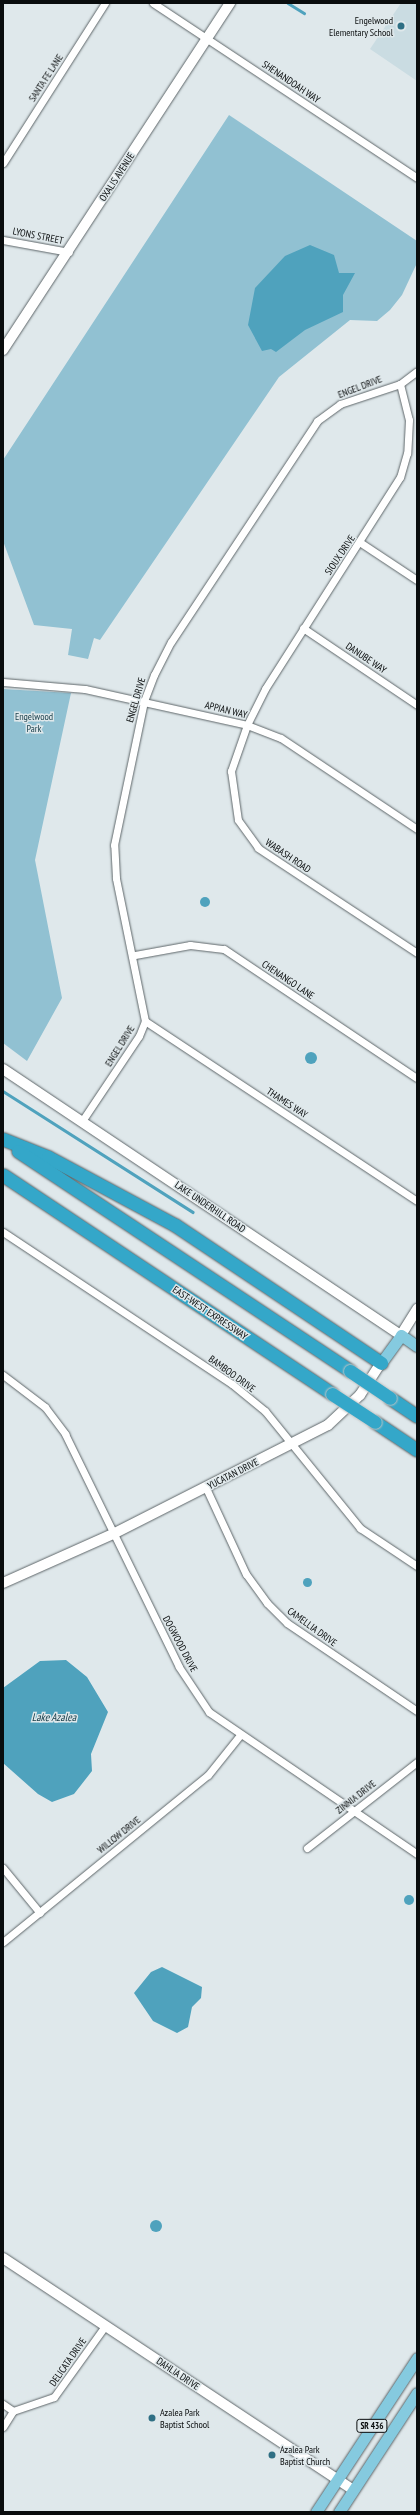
<!DOCTYPE html>
<style>
body{margin:0}
#map{position:relative;width:420px;height:2515px;overflow:hidden;background:#dfe8eb;font-family:"PT Sans Narrow",sans-serif}
div>[style]{position:absolute}
.built>*{inset:0;background:#cadce2}
.green>*{inset:0;background:#91c1d2}
.water>*{inset:0;background:#4fa2bd}
.round{border-radius:50%}
.stream>*{height:2.5px;margin:-1.25px;padding:0 1.25px;transform-origin:1.25px;border-radius:1.25px;background:#4fa2bd}
.roads{filter:drop-shadow(0 0 1px #5e6669) drop-shadow(0 0 1px #5e6669)}
.street>*{height:7px;margin:-3.5px;padding:0 3.5px;transform-origin:3.5px;border-radius:3.5px;background:#fff}
.secondary>*{height:10px;margin:-5px;padding:0 5px;transform-origin:5px;border-radius:5px;background:#fff}
.primary>*{height:11px;margin:-5.5px;padding:0 5.5px;transform-origin:5.5px;border-radius:5.5px;background:#85cadf}
.highway>*{height:13px;margin:-6.5px;padding:0 6.5px;transform-origin:6.5px;border-radius:6.5px;background:#34a7c9}
.bridges{filter:drop-shadow(0 0 1px #c4c5c5) drop-shadow(0 0 1px #c4c5c5)}
.highway-bridge>*{height:13px;margin:-6.5px;padding:0 6.5px;transform-origin:6.5px;border-radius:6.5px;background:#34a7c9}
.dots>*{width:11px;height:11px;translate:-50% -50%;box-sizing:border-box;border:2px solid #dfe8eb;border-radius:50%}
span{translate:-50% -50%;white-space:nowrap;text-align:center;line-height:1.15;-webkit-text-stroke:3px #dfe8eb;paint-order:stroke}
.shield-label span{padding:1px 3px;background:#dfe8eb;border:1px solid;border-radius:3px;-webkit-text-stroke-width:0}
.shield-label{font-size:9px;color:#090c0d;font-weight:700}
.poi-label{font-size:10px;color:#090c0d}
.right{translate:-100% -50%;text-align:right}
.left{translate:0 -50%;text-align:left}
.street-label{font-size:10px;color:#090c0d}
.park-label{font-size:10px;color:#143b47}
.water-label{font-size:11px;color:#113844;font-style:italic}
.frame{position:absolute;inset:0;border:4px solid #090c0d;pointer-events:none}
</style>
<div id="map">
<div class="built">
<i style="clip-path:polygon(401px 3px,417px 3px,417px 81px,370px 49px)"></i>
</div>
<div class="green">
<i style="clip-path:polygon(229px 115px,417px 241px,417px 263px,402px 295px,390px 310px,377px 321px,350px 320px,279px 377px,100px 640px,94px 638px,88px 659px,68px 655px,72px 629px,34px 625px,3px 541px,3px 460px)"></i>
<i style="clip-path:polygon(3px 689px,71px 693px,35px 860px,62px 998px,27px 1061px,3px 1043px)"></i>
</div>
<div class="water">
<i style="clip-path:polygon(310px 245px,334px 255px,339px 273px,355px 273px,343px 295px,343px 312px,305px 330px,276px 352px,271px 349px,262px 351px,248px 325px,255px 288px,285px 256px)"></i>
<i class="round" style="left:200px;top:897px;width:10px;height:10px"></i>
<i class="round" style="left:305px;top:1052px;width:12px;height:12px"></i>
<i class="round" style="left:302.5px;top:1577.5px;width:9px;height:9px"></i>
<i style="clip-path:polygon(66px 1660px,87px 1677px,108px 1712px,91px 1754px,92px 1771px,74px 1794px,52px 1802px,38px 1794px,3px 1763px,3px 1688px,40px 1661px)"></i>
<i class="round" style="left:404px;top:1895px;width:10px;height:10px"></i>
<i style="clip-path:polygon(162px 1967px,202px 1987px,201px 1998px,192px 2007px,188px 2027px,177px 2033px,153px 2021px,134px 1993px,151px 1972px)"></i>
<i class="round" style="left:150px;top:2220px;width:12px;height:12px"></i>
</div>
<div class="stream">
<i style="left:288px;top:3px;width:19px;rotate:32deg"></i>
<i style="left:3px;top:1091px;width:225px;rotate:32.5deg"></i>
</div>
<div class="roads">
<div class="street">
<i style="left:153px;top:3px;width:317px;rotate:33.5deg"></i>
<i style="left:3px;top:163px;width:190px;rotate:-57.5deg"></i>
<i style="left:3px;top:240px;width:67px;rotate:10.3deg"></i>
<i style="left:400px;top:384px;width:37px;rotate:76deg"></i>
<i style="left:409px;top:420px;width:33px;rotate:93deg"></i>
<i style="left:407px;top:453px;width:25px;rotate:106deg"></i>
<i style="left:400px;top:477px;width:251px;rotate:122.5deg"></i>
<i style="left:265px;top:689px;width:40px;rotate:116.6deg"></i>
<i style="left:247px;top:725px;width:49px;rotate:109.2deg"></i>
<i style="left:231px;top:771px;width:49px;rotate:81.9deg"></i>
<i style="left:238px;top:820px;width:34px;rotate:54deg"></i>
<i style="left:258px;top:848px;width:191px;rotate:33.4deg"></i>
<i style="left:361px;top:543px;width:67px;rotate:33.5deg"></i>
<i style="left:303px;top:628px;width:138px;rotate:34deg"></i>
<i style="left:3px;top:682px;width:82px;rotate:4.9deg"></i>
<i style="left:85px;top:689px;width:166px;rotate:12.5deg"></i>
<i style="left:247px;top:725px;width:36px;rotate:21deg"></i>
<i style="left:281px;top:738px;width:164px;rotate:33.8deg"></i>
<i style="left:135px;top:955px;width:56px;rotate:-10.3deg"></i>
<i style="left:190px;top:945px;width:34px;rotate:7deg"></i>
<i style="left:224px;top:949px;width:232px;rotate:33.8deg"></i>
<i style="left:145px;top:1021px;width:326px;rotate:33.5deg"></i>
<i style="left:82px;top:1121px;width:102px;rotate:-56.2deg"></i>
<i style="left:139px;top:1036px;width:16px;rotate:-68deg"></i>
<i style="left:145px;top:1021px;width:146px;rotate:-101.5deg"></i>
<i style="left:116px;top:878px;width:33px;rotate:-93deg"></i>
<i style="left:114px;top:845px;width:147px;rotate:-78.2deg"></i>
<i style="left:144px;top:701px;width:28px;rotate:-69deg"></i>
<i style="left:154px;top:675px;width:37px;rotate:-63deg"></i>
<i style="left:171px;top:642px;width:265px;rotate:-56.5deg"></i>
<i style="left:317px;top:421px;width:29px;rotate:-36deg"></i>
<i style="left:340px;top:404px;width:63px;rotate:-18.4deg"></i>
<i style="left:400px;top:384px;width:21px;rotate:-37deg"></i>
<i style="left:3px;top:1232px;width:275px;rotate:33.6deg"></i>
<i style="left:232px;top:1384px;width:43px;rotate:39.3deg"></i>
<i style="left:265px;top:1411px;width:151px;rotate:50.9deg"></i>
<i style="left:360px;top:1528px;width:69px;rotate:33.7deg"></i>
<i style="left:3px;top:1375px;width:53px;rotate:37.3deg"></i>
<i style="left:45px;top:1407px;width:34px;rotate:53deg"></i>
<i style="left:65px;top:1434px;width:259px;rotate:63.9deg"></i>
<i style="left:179px;top:1667px;width:54px;rotate:56.3deg"></i>
<i style="left:209px;top:1712px;width:252px;rotate:34.3deg"></i>
<i style="left:206px;top:1488px;width:95px;rotate:65.1deg"></i>
<i style="left:246px;top:1574px;width:36px;rotate:54deg"></i>
<i style="left:267px;top:1603px;width:28px;rotate:45deg"></i>
<i style="left:287px;top:1623px;width:157px;rotate:34.1deg"></i>
<i style="left:307px;top:1848px;width:140px;rotate:-38deg"></i>
<i style="left:3px;top:1868px;width:58px;rotate:50.6deg"></i>
<i style="left:3px;top:1942px;width:264px;rotate:-39.2deg"></i>
<i style="left:208px;top:1775px;width:51px;rotate:-51.3deg"></i>
<i style="left:3px;top:2404px;width:12px;rotate:35deg"></i>
<i style="left:3px;top:2427px;width:19px;rotate:-58deg"></i>
<i style="left:13px;top:2411px;width:43px;rotate:-18.9deg"></i>
<i style="left:54px;top:2397px;width:87px;rotate:-54.3deg"></i>
</div>
<div class="secondary">
<i style="left:3px;top:350px;width:415px;rotate:-56.8deg"></i>
<i style="left:3px;top:1069px;width:479px;rotate:33.8deg"></i>
<i style="left:401px;top:1335px;width:31px;rotate:-58deg"></i>
<i style="left:3px;top:1583px;width:120px;rotate:-24deg"></i>
<i style="left:113px;top:1534px;width:241px;rotate:-26.9deg"></i>
<i style="left:328px;top:1425px;width:44px;rotate:-43.2deg"></i>
<i style="left:360px;top:1395px;width:38px;rotate:-57deg"></i>
<i style="left:3px;top:2258px;width:420px;rotate:33.5deg"></i>
</div>
<div class="primary">
<i style="left:381px;top:1363px;width:34px;rotate:-54deg"></i>
<i style="left:401px;top:1335px;width:19px;rotate:35deg"></i>
<i style="left:316px;top:2512px;width:184px;rotate:-56.7deg"></i>
<i style="left:339px;top:2512px;width:142px;rotate:-56.8deg"></i>
</div>
<div class="highway">
<i style="left:3px;top:1139px;width:48px;rotate:21.8deg"></i>
<i style="left:48px;top:1157px;width:144px;rotate:28.2deg"></i>
<i style="left:175px;top:1225px;width:248px;rotate:33.8deg"></i>
<i style="left:18px;top:1151px;width:398px;rotate:33.5deg"></i>
<i style="left:3px;top:1175px;width:395px;rotate:33.6deg"></i>
<i style="left:390px;top:1398px;width:32px;rotate:34deg"></i>
<i style="left:375px;top:1422px;width:50px;rotate:33.7deg"></i>
</div>
</div>
<div class="bridges">
<div class="highway-bridge">
<i style="left:350px;top:1371px;width:48px;rotate:34deg"></i>
<i style="left:332px;top:1394px;width:51px;rotate:33.1deg"></i>
</div>
</div>
<div class="dots">
<i style="left:401px;top:26px;background:#2f6f84"></i>
<i style="left:152px;top:2418px;background:#2f6f84"></i>
<i style="left:272px;top:2455px;background:#2f6f84"></i>
</div>
<div class="shield-label">
<span style="left:372px;top:2426px">SR 436</span>
</div>
<div class="poi-label">
<span class="right" style="left:393px;top:26px">Engelwood<br>Elementary School</span>
<span class="left" style="left:160px;top:2418px">Azalea Park<br>Baptist School</span>
<span class="left" style="left:280px;top:2455px">Azalea Park<br>Baptist Church</span>
</div>
<div class="street-label">
<span style="left:46px;top:78px;rotate:-57deg">SANTA FE LANE</span>
<span style="left:291px;top:82px;rotate:34deg">SHENANDOAH WAY</span>
<span style="left:117px;top:177px;rotate:-57deg">OXALIS AVENUE</span>
<span style="left:38px;top:236px;rotate:11deg">LYONS STREET</span>
<span style="left:360px;top:387px;rotate:-21deg">ENGEL DRIVE</span>
<span style="left:340px;top:555px;rotate:-56deg">SIOUX DRIVE</span>
<span style="left:366px;top:658px;rotate:34deg">DANUBE WAY</span>
<span style="left:136px;top:700px;rotate:-74deg">ENGEL DRIVE</span>
<span style="left:226px;top:710px;rotate:14deg">APPIAN WAY</span>
<span style="left:288px;top:856px;rotate:34deg">WABASH ROAD</span>
<span style="left:288px;top:980px;rotate:34deg">CHENANGO LANE</span>
<span style="left:120px;top:1046px;rotate:-58deg">ENGEL DRIVE</span>
<span style="left:287px;top:1103px;rotate:33deg">THAMES WAY</span>
<span style="left:210px;top:1207px;rotate:34deg">LAKE UNDERHILL ROAD</span>
<span style="left:210px;top:1313px;rotate:34deg">EAST-WEST EXPRESSWAY</span>
<span style="left:232px;top:1374px;rotate:36deg">BAMBOO DRIVE</span>
<span style="left:233px;top:1474px;rotate:-27deg">YUCATAN DRIVE</span>
<span style="left:312px;top:1627px;rotate:36deg">CAMELLIA DRIVE</span>
<span style="left:180px;top:1644px;rotate:62deg">DOGWOOD DRIVE</span>
<span style="left:356px;top:1797px;rotate:-38deg">ZINNIA DRIVE</span>
<span style="left:119px;top:1835px;rotate:-39deg">WILLOW DRIVE</span>
<span style="left:68px;top:2362px;rotate:-55deg">DELICATA DRIVE</span>
<span style="left:178px;top:2374px;rotate:34deg">DAHLIA DRIVE</span>
</div>
<div class="park-label">
<span style="left:34px;top:722px">Engelwood<br>Park</span>
</div>
<div class="water-label">
<span style="left:54px;top:1717px">Lake Azalea</span>
</div>
<div class="frame"></div>
</div>
